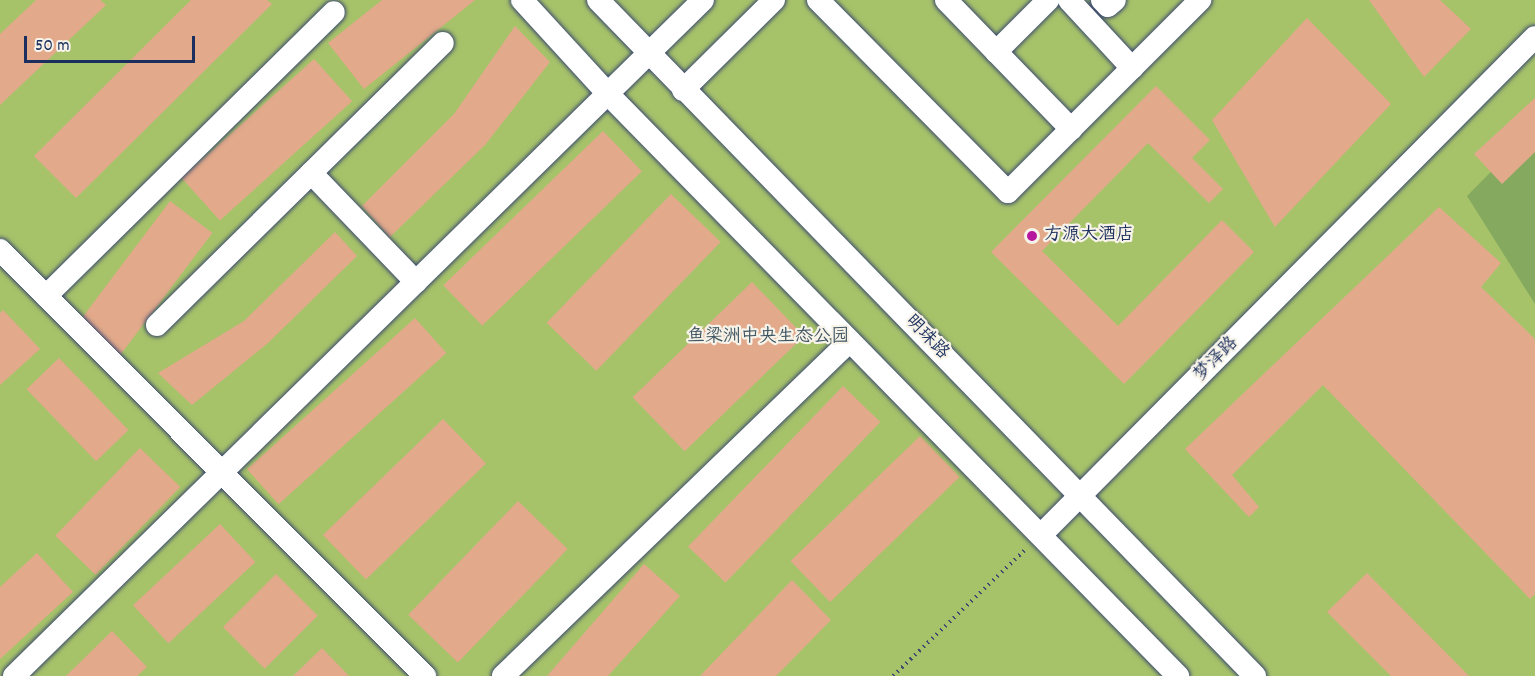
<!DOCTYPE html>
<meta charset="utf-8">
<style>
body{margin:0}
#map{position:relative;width:1535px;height:676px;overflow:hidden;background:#f4e6cf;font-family:Dekko,"LXGW WenKai TC",sans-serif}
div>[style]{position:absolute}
.green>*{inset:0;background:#a7c36a;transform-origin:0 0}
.forest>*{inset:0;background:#85a95e}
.building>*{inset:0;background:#e2a98b;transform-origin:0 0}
.path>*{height:4px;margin-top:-2px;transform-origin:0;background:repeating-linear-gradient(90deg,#3c4a6f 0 1.5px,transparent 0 6px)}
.roads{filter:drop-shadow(0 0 2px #3c4a6f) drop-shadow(0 0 2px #3c4a6f)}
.minor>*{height:22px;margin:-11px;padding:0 11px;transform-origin:11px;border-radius:11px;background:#fff}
.dots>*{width:16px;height:16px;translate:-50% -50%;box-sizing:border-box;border:3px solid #f7f3e8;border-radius:50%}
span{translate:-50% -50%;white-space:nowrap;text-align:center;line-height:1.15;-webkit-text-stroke:4.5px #f7f3e8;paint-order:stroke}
.poi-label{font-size:18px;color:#1b2f5e}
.left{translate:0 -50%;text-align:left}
.park-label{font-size:18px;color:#3e5461}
.street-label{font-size:18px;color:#1b2f5e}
.scale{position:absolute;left:24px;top:36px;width:171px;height:27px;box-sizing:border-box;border:3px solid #1b2f5e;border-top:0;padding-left:8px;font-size:18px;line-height:21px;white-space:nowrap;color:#1b2f5e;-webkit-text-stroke:4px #f7f3e8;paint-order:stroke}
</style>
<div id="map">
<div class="green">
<i style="left:0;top:0;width:1535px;height:676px"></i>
</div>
<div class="forest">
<i style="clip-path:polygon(1535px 127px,1535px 304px,1467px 196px)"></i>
</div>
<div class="building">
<i style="clip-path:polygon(36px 0,100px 0,106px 5px,0 105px,0 34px)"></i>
<i style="clip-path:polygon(191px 0,267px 0,272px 4px,76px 198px,34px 156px)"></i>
<i style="clip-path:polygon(382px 0,475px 0,364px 89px,328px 43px)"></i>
<i style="clip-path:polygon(1369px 0,1440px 0,1471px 29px,1424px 77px)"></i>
<i style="clip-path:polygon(1307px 18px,1391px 104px,1275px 227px,1212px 120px)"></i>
<i style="clip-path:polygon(515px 26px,550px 62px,485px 145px,390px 237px,362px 206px,454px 114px)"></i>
<i style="left:314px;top:59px;width:57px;height:178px;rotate:48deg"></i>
<i style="clip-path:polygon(1156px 86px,1210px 140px,1192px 158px,1223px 189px,1209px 203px,1148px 143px,1042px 251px,1118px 326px,1222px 220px,1254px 252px,1124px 384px,991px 252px)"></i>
<i style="clip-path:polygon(1535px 98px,1535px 152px,1502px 184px,1474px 154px)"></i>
<i style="left:603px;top:131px;width:56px;height:222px;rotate:46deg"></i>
<i style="left:671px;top:194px;width:69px;height:179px;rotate:44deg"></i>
<i style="left:170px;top:201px;width:53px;height:152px;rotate:37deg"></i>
<i style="clip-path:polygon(1439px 207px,1501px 263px,1481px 287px,1535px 339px,1535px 594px,1530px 599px,1323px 385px,1232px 475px,1259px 507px,1249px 517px,1185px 449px)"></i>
<i style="clip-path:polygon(335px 232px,357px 256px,268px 343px,192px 405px,158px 373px,244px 321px)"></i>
<i style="left:752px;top:282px;width:75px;height:166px;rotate:46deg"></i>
<i style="clip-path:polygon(3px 310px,40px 349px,0 385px,0 313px)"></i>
<i style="left:415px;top:318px;width:47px;height:226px;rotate:48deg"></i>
<i style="left:59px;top:358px;width:100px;height:45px;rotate:46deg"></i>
<i style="left:843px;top:386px;width:52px;height:223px;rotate:44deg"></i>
<i style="left:443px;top:419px;width:62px;height:167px;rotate:46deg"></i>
<i style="left:920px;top:436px;width:57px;height:180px;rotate:46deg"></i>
<i style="left:140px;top:448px;width:56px;height:122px;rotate:44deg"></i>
<i style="left:518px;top:501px;width:69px;height:158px;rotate:44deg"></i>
<i style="left:220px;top:524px;width:52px;height:119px;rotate:47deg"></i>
<i style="clip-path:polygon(37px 553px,73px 592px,0 659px,0 587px)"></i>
<i style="clip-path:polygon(644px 564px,680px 596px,608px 676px,547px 676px)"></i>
<i style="clip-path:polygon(1367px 573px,1469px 676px,1391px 676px,1327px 612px)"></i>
<i style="left:276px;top:574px;width:59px;height:75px;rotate:45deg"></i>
<i style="clip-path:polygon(792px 580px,831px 620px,776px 676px,700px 676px)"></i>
<i style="clip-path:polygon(112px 631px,147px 667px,137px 676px,66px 676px)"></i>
<i style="clip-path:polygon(322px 648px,349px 676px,293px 676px)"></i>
</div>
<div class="path">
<i style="left:893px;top:676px;width:182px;rotate:-43.7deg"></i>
</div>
<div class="roads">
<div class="minor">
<i style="left:522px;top:0;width:127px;rotate:47.5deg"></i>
<i style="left:608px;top:94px;width:815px;rotate:45.6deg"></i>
<i style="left:598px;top:0;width:943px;rotate:45.82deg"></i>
<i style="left:818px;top:0;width:270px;rotate:45.3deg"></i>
<i style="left:1008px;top:192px;width:272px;rotate:-45deg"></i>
<i style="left:946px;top:0;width:180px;rotate:45.9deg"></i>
<i style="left:1069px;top:0;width:93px;rotate:47.2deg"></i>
<i style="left:1102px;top:0;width:8px;rotate:45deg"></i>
<i style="left:1108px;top:6px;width:9px;rotate:-41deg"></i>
<i style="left:996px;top:52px;width:74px;rotate:-45deg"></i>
<i style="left:683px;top:90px;width:128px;rotate:-44.7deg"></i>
<i style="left:0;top:250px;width:602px;rotate:45.07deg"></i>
<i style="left:416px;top:282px;width:151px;rotate:-133.9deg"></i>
<i style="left:311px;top:173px;width:185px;rotate:-44.6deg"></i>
<i style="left:46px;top:296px;width:404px;rotate:-44.6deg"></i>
<i style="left:157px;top:325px;width:216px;rotate:-44.6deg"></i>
<i style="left:1041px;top:535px;width:701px;rotate:-45.23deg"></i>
<i style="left:14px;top:676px;width:965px;rotate:-44.45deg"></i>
<i style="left:503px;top:676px;width:482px;rotate:-44deg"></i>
</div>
</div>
<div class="dots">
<i style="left:1032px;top:236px;background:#b5179e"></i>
</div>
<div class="poi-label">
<span class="left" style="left:1044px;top:236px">方源大酒店</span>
</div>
<div class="park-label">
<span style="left:768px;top:338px">鱼梁洲中央生态公园</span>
</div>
<div class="street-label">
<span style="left:926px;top:338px;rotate:46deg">明珠路</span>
<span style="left:1217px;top:360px;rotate:-45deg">梦泽路</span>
</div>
<div class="scale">50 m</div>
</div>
